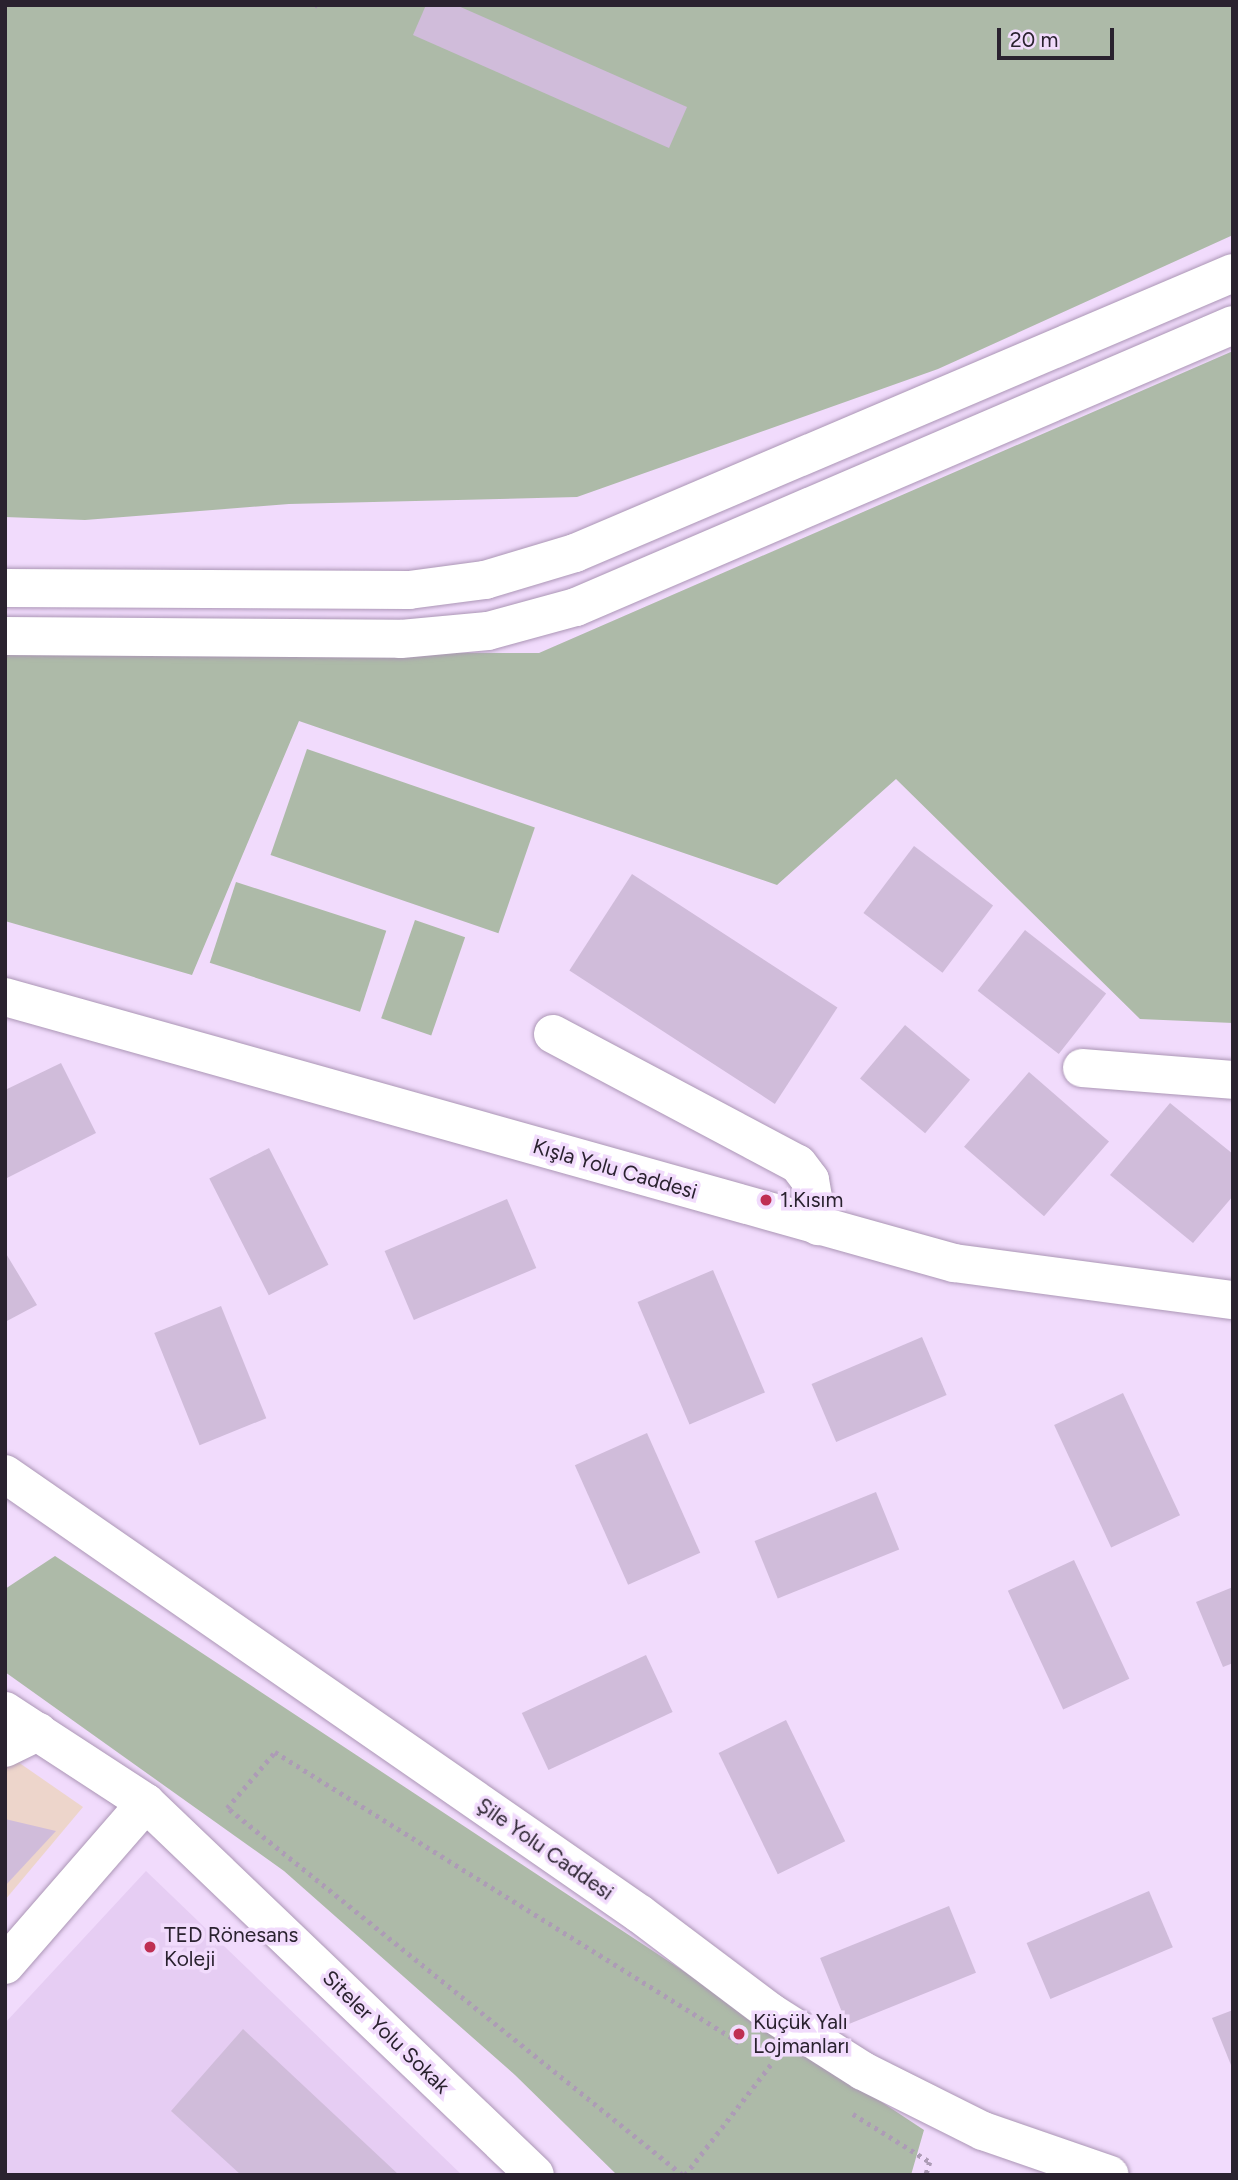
<!DOCTYPE html>
<meta charset="utf-8">
<style>
body{margin:0}
#map{position:relative;width:1238px;height:2180px;overflow:hidden;background:#f1dbfc;font-family:Figtree,sans-serif}
div>[style]{position:absolute}
.commercial>*{inset:0;background:#edd5cb}
.built>*{inset:0;background:#e6cdf3}
.green>*{inset:0;background:#adbaa8;transform-origin:0 0}
.building>*{inset:0;background:#d0bcda;transform-origin:0 0}
.path>*{height:4.5px;margin-top:-2.25px;transform-origin:0;background:repeating-linear-gradient(90deg,#ad9cb6 0 3.5px,transparent 0 8.5px)}
.roads{filter:drop-shadow(0 0 2px #ab96b5) drop-shadow(0 0 2px #ab96b5)}
.minor>*{height:38px;margin:-19px;padding:0 19px;transform-origin:19px;border-radius:19px;background:#fff}
.dots>*{width:19px;height:19px;translate:-50% -50%;box-sizing:border-box;border:4px solid #f1dbfc;border-radius:50%}
span{translate:-50% -50%;white-space:nowrap;text-align:center;line-height:1.15;-webkit-text-stroke:7px #f1dbfc;paint-order:stroke}
.street-label{font-size:21px;color:#2a222f}
.poi-label{font-size:21px;color:#2a222f}
.left{translate:0 -50%;text-align:left}
.frame{position:absolute;inset:0;border:7px solid #2a222f;pointer-events:none}
.scale{position:absolute;left:997px;top:28px;width:117px;height:32px;box-sizing:border-box;border:4px solid #2a222f;border-top:0;padding-left:9px;font-size:21px;line-height:24px;white-space:nowrap;color:#2a222f;-webkit-text-stroke:5px #f1dbfc;paint-order:stroke}
</style>
<div id="map">
<div class="commercial">
<i style="clip-path:polygon(5px 1753px,83px 1807px,5px 1900px)"></i>
</div>
<div class="built">
<i style="clip-path:polygon(146px 1871px,462px 2175px,5px 2175px,5px 2023px)"></i>
</div>
<div class="green">
<i style="clip-path:polygon(5px 5px,1233px 5px,1233px 235px,938px 369px,577px 497px,289px 504px,85px 520px,5px 517px)"></i>
<i style="clip-path:polygon(1233px 351px,1233px 1023px,1140px 1019px,896px 779px,777px 885px,299px 721px,192px 975px,5px 921px,5px 651px,539px 653px)"></i>
<i style="left:307px;top:749px;width:241px;height:112px;rotate:19deg"></i>
<i style="left:236px;top:882px;width:158px;height:85px;rotate:18deg"></i>
<i style="left:415px;top:920px;width:53px;height:104px;rotate:19deg"></i>
<i style="clip-path:polygon(55px 1556px,924px 2130px,911px 2175px,617px 2175px,515px 2075px,284px 1871px,5px 1672px,5px 1589px)"></i>
</div>
<div class="building">
<i style="clip-path:polygon(426px 5px,456px 5px,687px 107px,669px 148px,413px 35px)"></i>
<i style="left:914px;top:846px;width:99px;height:84px;rotate:37deg"></i>
<i style="left:632px;top:874px;width:245px;height:115px;rotate:33deg"></i>
<i style="left:1025px;top:930px;width:103px;height:77px;rotate:38deg"></i>
<i style="left:905px;top:1025px;width:85px;height:70px;rotate:40deg"></i>
<i style="clip-path:polygon(61px 1063px,96px 1133px,5px 1179px,5px 1090px)"></i>
<i style="left:1029px;top:1072px;width:106px;height:99px;rotate:41deg"></i>
<i style="clip-path:polygon(1170px 1103px,1233px 1154px,1233px 1196px,1193px 1243px,1110px 1175px)"></i>
<i style="left:269px;top:1148px;width:131px;height:67px;rotate:63deg"></i>
<i style="left:507px;top:1199px;width:75px;height:133px;rotate:67deg"></i>
<i style="clip-path:polygon(5px 1252px,37px 1305px,5px 1322px)"></i>
<i style="left:713px;top:1270px;width:133px;height:82px;rotate:67deg"></i>
<i style="left:221px;top:1306px;width:121px;height:72px;rotate:68deg"></i>
<i style="left:922px;top:1337px;width:63px;height:120px;rotate:67deg"></i>
<i style="left:1123px;top:1393px;width:135px;height:76px;rotate:65deg"></i>
<i style="left:647px;top:1433px;width:131px;height:79px;rotate:66deg"></i>
<i style="left:876px;top:1492px;width:62px;height:131px;rotate:68deg"></i>
<i style="left:1074px;top:1560px;width:131px;height:73px;rotate:65deg"></i>
<i style="clip-path:polygon(1233px 1587px,1233px 1663px,1223px 1667px,1196px 1602px)"></i>
<i style="left:646px;top:1655px;width:63px;height:137px;rotate:65deg"></i>
<i style="left:786px;top:1720px;width:135px;height:75px;rotate:64deg"></i>
<i style="clip-path:polygon(5px 1819px,56px 1831px,5px 1886px)"></i>
<i style="left:1149px;top:1891px;width:61px;height:133px;rotate:67deg"></i>
<i style="left:949px;top:1906px;width:72px;height:139px;rotate:68deg"></i>
<i style="clip-path:polygon(1233px 2010px,1233px 2070px,1212px 2018px)"></i>
<i style="clip-path:polygon(243px 2029px,399px 2175px,241px 2175px,171px 2111px)"></i>
</div>
<div class="path">
<i style="left:316px;top:5px;width:2px;rotate:27deg"></i>
<i style="left:853px;top:2114px;width:91px;rotate:31.9deg"></i>
<i style="left:930px;top:2162px;width:14px;rotate:107deg"></i>
<i style="left:682px;top:2175px;width:585px;rotate:-141.11deg"></i>
<i style="left:227px;top:1808px;width:74px;rotate:-49.4deg"></i>
<i style="left:275px;top:1752px;width:551px;rotate:32.02deg"></i>
<i style="left:685px;top:2175px;width:142px;rotate:-52.2deg"></i>
</div>
<div class="roads">
<div class="minor">
<i style="left:5px;top:588px;width:404px;rotate:0.3deg"></i>
<i style="left:409px;top:590px;width:77px;rotate:-7.5deg"></i>
<i style="left:485px;top:580px;width:94px;rotate:-16.7deg"></i>
<i style="left:575px;top:553px;width:715px;rotate:-23.05deg"></i>
<i style="left:5px;top:636px;width:396px;rotate:0.4deg"></i>
<i style="left:401px;top:639px;width:87px;rotate:-5.3deg"></i>
<i style="left:488px;top:631px;width:91px;rotate:-15.3deg"></i>
<i style="left:576px;top:607px;width:715px;rotate:-23.23deg"></i>
<i style="left:5px;top:997px;width:986px;rotate:15.66deg"></i>
<i style="left:954px;top:1263px;width:281px;rotate:7.6deg"></i>
<i style="left:553px;top:1034px;width:277px;rotate:28deg"></i>
<i style="left:798px;top:1164px;width:20px;rotate:53deg"></i>
<i style="left:810px;top:1180px;width:47px;rotate:80.1deg"></i>
<i style="left:1082px;top:1068px;width:151px;rotate:4.5deg"></i>
<i style="left:5px;top:1474px;width:773px;rotate:34.72deg"></i>
<i style="left:640px;top:1914px;width:163px;rotate:37deg"></i>
<i style="left:770px;top:2012px;width:110px;rotate:32.4deg"></i>
<i style="left:863px;top:2071px;width:134px;rotate:26.6deg"></i>
<i style="left:983px;top:2131px;width:134px;rotate:19.1deg"></i>
<i style="left:5px;top:1711px;width:168px;rotate:33.1deg"></i>
<i style="left:146px;top:1803px;width:538px;rotate:43.72deg"></i>
<i style="left:5px;top:1748px;width:37px;rotate:-26deg"></i>
<i style="left:5px;top:1965px;width:215px;rotate:-49deg"></i>
</div>
</div>
<div class="dots">
<i style="left:766px;top:1200px;background:#bf2f53"></i>
<i style="left:150px;top:1947px;background:#bf2f53"></i>
<i style="left:739px;top:2034px;background:#bf2f53"></i>
</div>
<div class="street-label">
<span style="left:615px;top:1169px;rotate:16deg">Kışla Yolu Caddesi</span>
<span style="left:545px;top:1849px;rotate:35deg">Şile Yolu Caddesi</span>
<span style="left:386px;top:2032px;rotate:44deg">Siteler Yolu Sokak</span>
</div>
<div class="poi-label">
<span class="left" style="left:780px;top:1200px">1.Kısım</span>
<span class="left" style="left:164px;top:1947px">TED Rönesans<br>Koleji</span>
<span class="left" style="left:753px;top:2034px">Küçük Yalı<br>Lojmanları</span>
</div>
<div class="frame"></div>
<div class="scale">20 m</div>
</div>
